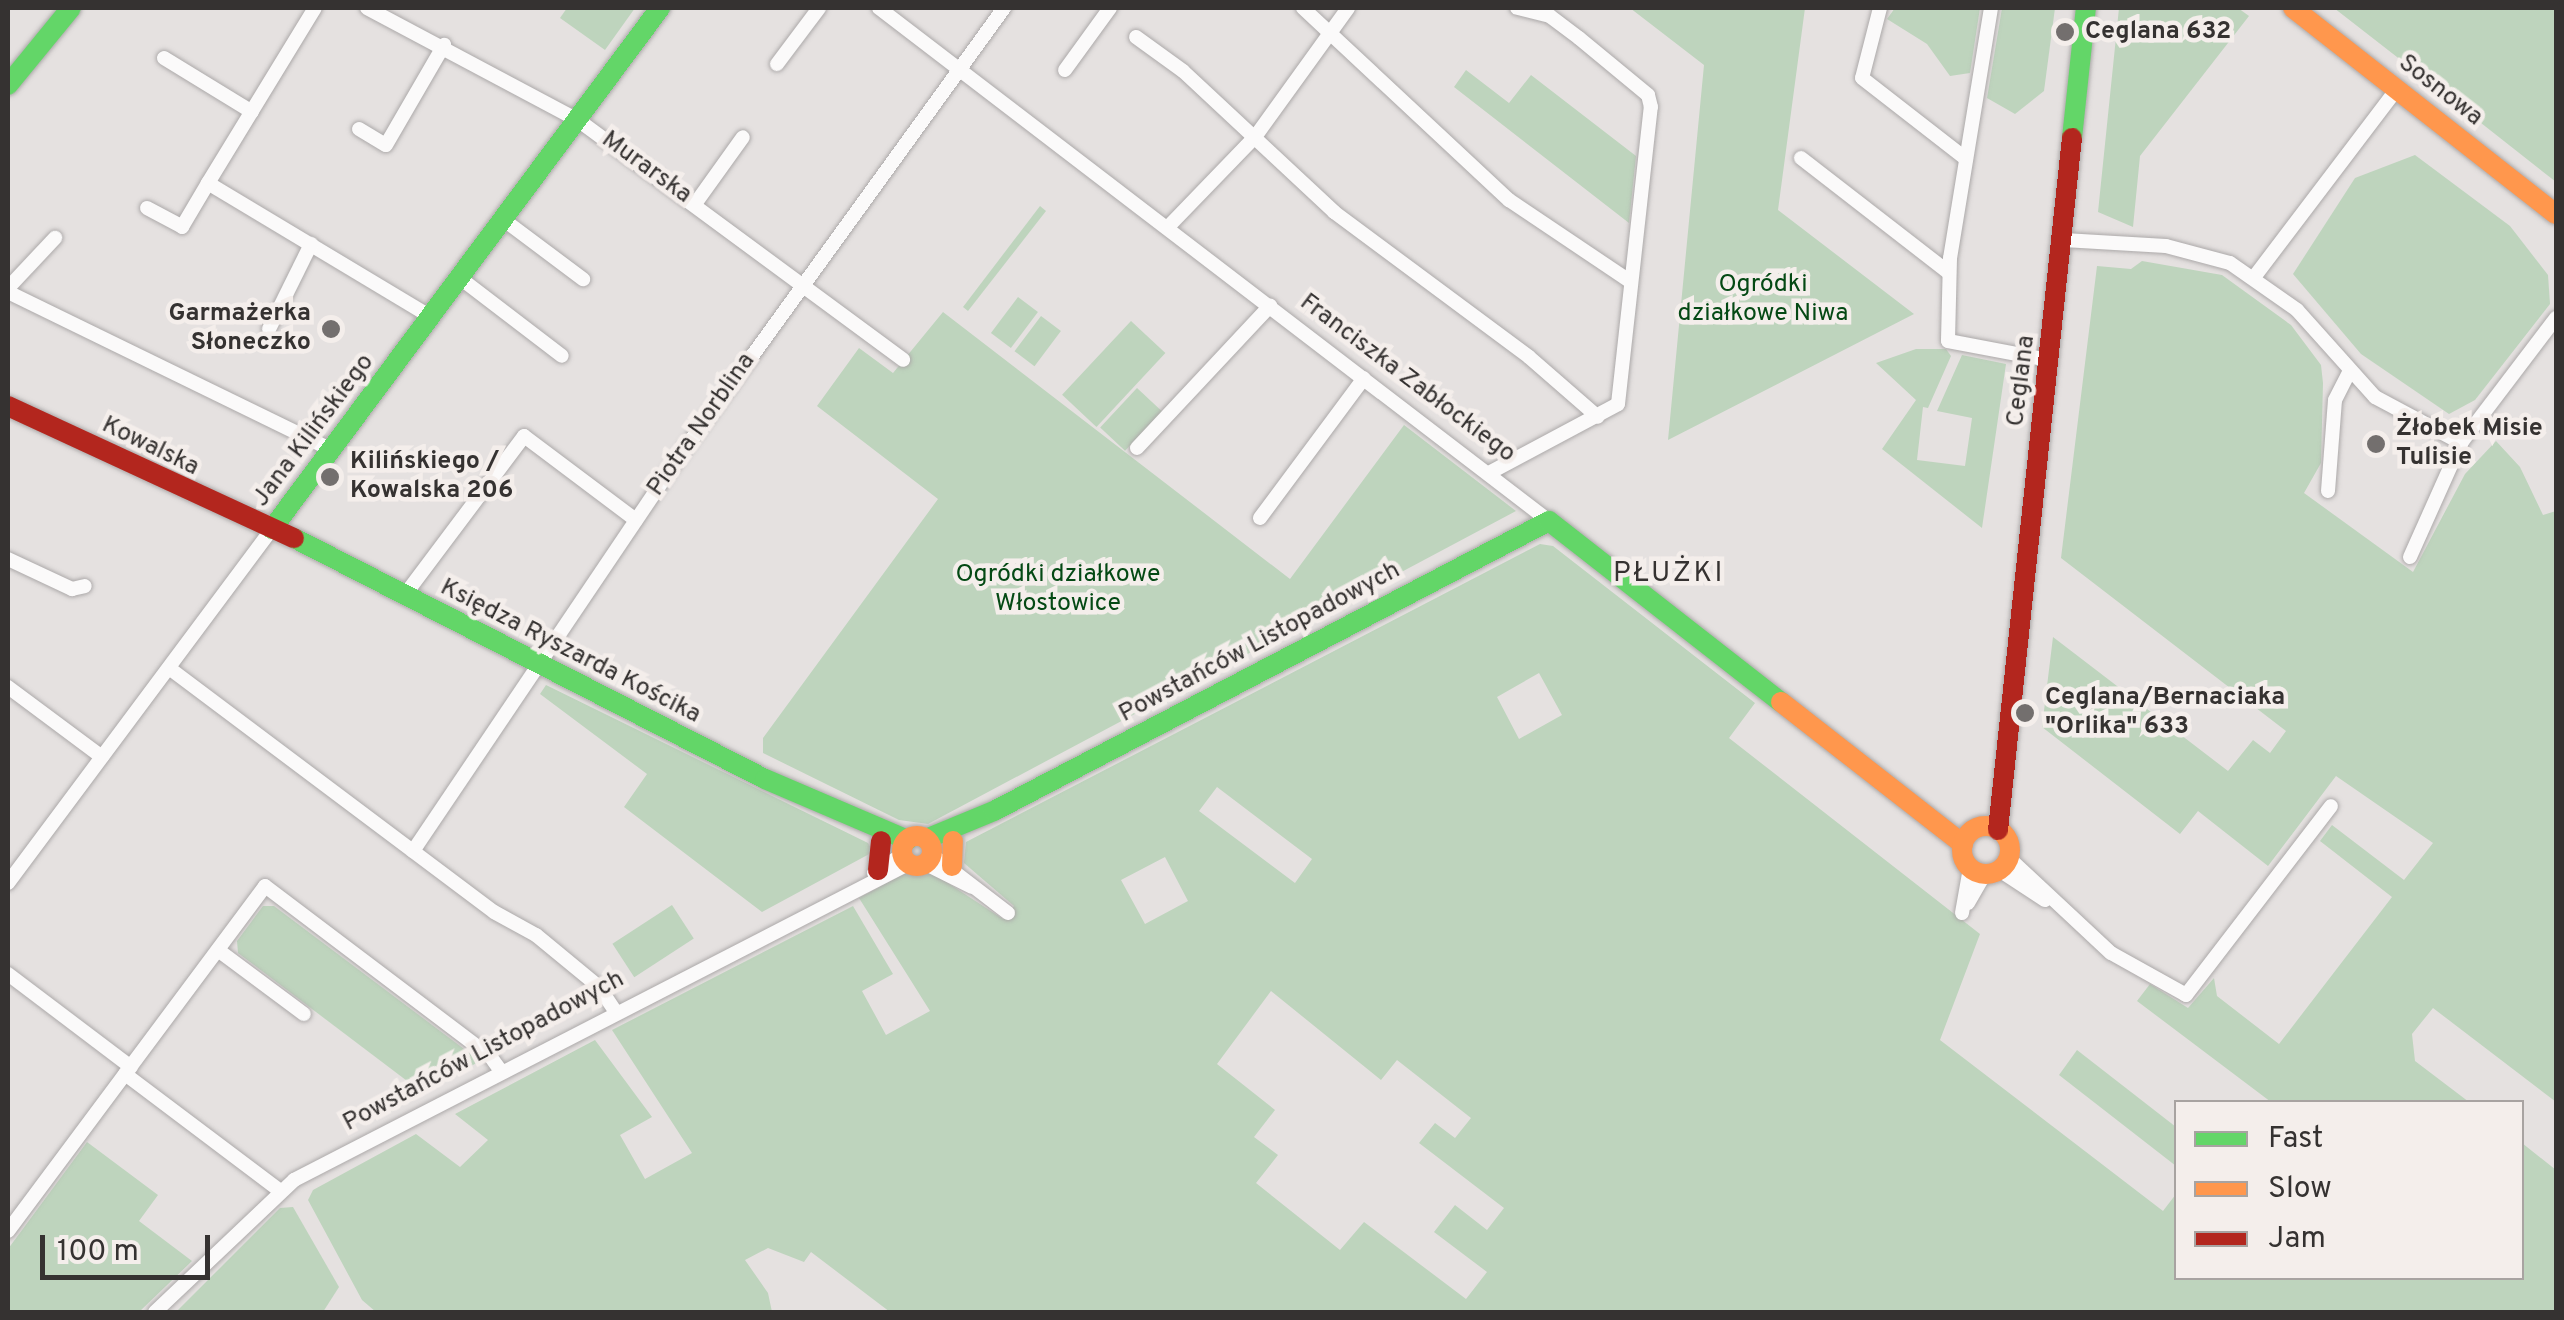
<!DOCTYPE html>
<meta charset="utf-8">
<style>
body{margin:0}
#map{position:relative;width:2564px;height:1320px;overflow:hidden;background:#e5e1e0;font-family:Overpass,sans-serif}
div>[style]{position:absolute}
.green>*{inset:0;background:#bed4bd;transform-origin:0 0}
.roads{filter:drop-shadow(0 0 2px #aca9a9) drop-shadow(0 0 2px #aca9a9)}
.street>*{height:14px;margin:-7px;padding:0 7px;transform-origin:7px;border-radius:7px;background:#fbfafa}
.fast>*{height:20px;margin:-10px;padding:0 10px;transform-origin:10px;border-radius:10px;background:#63d668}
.slow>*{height:20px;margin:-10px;padding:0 10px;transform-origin:10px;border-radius:10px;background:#ff974d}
.slow>.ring{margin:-10px;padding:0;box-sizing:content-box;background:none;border:20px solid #ff974d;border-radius:50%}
.jam>*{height:20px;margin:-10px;padding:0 10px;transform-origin:10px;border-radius:10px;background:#b3261e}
.dots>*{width:28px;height:28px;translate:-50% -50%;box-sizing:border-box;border:5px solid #f4eeeb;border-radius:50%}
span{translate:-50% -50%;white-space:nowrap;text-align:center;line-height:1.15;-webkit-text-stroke:9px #f4eeeb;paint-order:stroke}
.poi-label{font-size:25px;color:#353231;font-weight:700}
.left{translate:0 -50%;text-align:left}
.right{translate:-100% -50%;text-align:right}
.street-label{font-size:25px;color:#353231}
.park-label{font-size:25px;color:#044914}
.neighbourhood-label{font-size:28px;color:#353231;letter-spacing:2.5px}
.frame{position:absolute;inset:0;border:10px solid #353231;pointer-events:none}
.legend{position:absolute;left:2174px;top:1100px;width:350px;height:180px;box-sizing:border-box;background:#f4eeeb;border:2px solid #a8a3a1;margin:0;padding:12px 18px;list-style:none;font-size:30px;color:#353231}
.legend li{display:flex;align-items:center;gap:20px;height:50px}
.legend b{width:50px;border:2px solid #a8a3a1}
.scale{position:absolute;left:40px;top:1235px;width:170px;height:45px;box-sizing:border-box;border:5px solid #353231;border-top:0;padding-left:12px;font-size:30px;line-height:35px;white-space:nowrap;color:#353231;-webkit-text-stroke:8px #f4eeeb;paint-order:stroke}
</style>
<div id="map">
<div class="green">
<i style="clip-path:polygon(567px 8px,635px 8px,605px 50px,560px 18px)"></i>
<i style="clip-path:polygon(1630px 8px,1805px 8px,1778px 210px,1914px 314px,1668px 440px,1704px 65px)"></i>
<i style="clip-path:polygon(1895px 8px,1980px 8px,1970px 73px,1950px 76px,1927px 44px,1887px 19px)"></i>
<i style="clip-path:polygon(2002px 8px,2055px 8px,2044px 91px,2015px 114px,1987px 98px)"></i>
<i style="clip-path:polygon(2119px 8px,2238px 8px,2249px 16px,2140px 156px,2133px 227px,2098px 212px)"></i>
<i style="clip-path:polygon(2334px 8px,2556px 8px,2556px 182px,2415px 71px)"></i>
<i style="clip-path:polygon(1466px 70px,1509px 103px,1531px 75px,1636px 156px,1629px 223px,1454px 87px)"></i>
<i style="clip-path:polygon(2415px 155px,2510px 226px,2548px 275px,2550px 304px,2475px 400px,2449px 414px,2361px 354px,2293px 274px,2355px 178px)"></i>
<i style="clip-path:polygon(1040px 206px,1046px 211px,968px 311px,963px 307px)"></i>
<i style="clip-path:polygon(2142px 261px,2222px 275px,2291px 325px,2321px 365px,2323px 383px,2321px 463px,2304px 493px,2413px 572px,2465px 474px,2496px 441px,2520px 467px,2543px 515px,2556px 511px,2556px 1102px,2433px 1008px,2412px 1034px,2415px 1061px,2469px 1102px,2271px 1102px,2137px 1001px,2150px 984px,2188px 1008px,2214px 978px,2217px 996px,2279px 1044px,2392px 897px,2320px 841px,2332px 825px,2404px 880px,2433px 843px,2336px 776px,2268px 866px,2198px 811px,2180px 834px,2042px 727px,2053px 637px,2228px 771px,2253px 740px,2270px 753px,2286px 731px,2061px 558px,2097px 266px,2131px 269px)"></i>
<i style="left:1018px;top:297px;width:25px;height:45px;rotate:37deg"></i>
<i style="clip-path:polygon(943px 312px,1290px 579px,1404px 425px,1516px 511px,928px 824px,899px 820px,763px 753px,763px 738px,938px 499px,817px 406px,859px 348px,893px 373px)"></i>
<i style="left:1041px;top:316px;width:25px;height:44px;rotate:37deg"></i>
<i style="left:1131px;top:321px;width:47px;height:101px;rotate:43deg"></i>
<i style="clip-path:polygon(1916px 349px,1946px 349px,1951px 356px,1928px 408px,1923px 407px,1917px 460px,1965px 466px,1972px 418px,1937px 411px,1962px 355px,2006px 364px,1982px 528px,1882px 449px,1916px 400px,1876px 363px)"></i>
<i style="left:1137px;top:388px;width:34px;height:54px;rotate:43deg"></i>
<i style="clip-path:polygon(evenodd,1540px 544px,1553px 546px,1755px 703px,1729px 738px,1980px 934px,1940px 1040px,2163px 1211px,2176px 1194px,2176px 1278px,2522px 1278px,2522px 1143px,2556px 1170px,2556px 1312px,890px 1312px,811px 1252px,804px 1262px,768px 1248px,745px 1260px,768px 1293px,772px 1312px,376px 1312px,362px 1300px,308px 1200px,313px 1190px,416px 1134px,460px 1167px,488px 1140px,455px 1114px,595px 1040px,652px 1117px,620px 1135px,645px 1179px,692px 1153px,612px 1030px,853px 906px,893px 974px,862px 991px,886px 1035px,930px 1011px,859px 898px,905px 873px,931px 872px,1003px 919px,1014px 906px,964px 863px,966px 842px,1540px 544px,1539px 673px,1562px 715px,1519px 739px,1497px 697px,1539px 673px,1540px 544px,1217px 787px,1312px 859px,1295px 883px,1199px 811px,1217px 787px,1540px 544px,1165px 857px,1188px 901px,1145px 924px,1121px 880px,1165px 857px,1540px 544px,1271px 991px,1381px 1080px,1397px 1060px,1471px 1118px,1455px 1138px,1435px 1123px,1419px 1143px,1504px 1208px,1487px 1230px,1455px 1205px,1434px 1232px,1487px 1272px,1466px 1299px,1364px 1222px,1340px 1250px,1256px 1183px,1278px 1155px,1254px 1137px,1275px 1110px,1217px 1064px,1271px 991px)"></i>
<i style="clip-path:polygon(546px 685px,868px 843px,873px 852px,762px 912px,624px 807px,647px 774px,540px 694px)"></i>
<i style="left:672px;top:905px;width:40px;height:71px;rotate:57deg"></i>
<i style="clip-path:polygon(263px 906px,274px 906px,480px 1061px,423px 1093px,238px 953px,237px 941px)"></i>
<i style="clip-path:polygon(2077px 1050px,2176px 1127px,2176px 1166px,2059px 1075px)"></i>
<i style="clip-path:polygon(87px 1142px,158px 1195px,139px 1221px,192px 1261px,139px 1312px,8px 1312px,8px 1249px)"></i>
<i style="clip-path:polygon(293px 1207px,339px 1287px,323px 1312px,176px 1312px,280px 1208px)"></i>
</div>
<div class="roads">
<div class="street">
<i style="left:367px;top:8px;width:239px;rotate:28deg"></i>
<i style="left:578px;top:120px;width:404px;rotate:36.4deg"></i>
<i style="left:879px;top:8px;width:844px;rotate:37.44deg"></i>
<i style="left:1303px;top:8px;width:282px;rotate:43deg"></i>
<i style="left:1509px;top:200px;width:147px;rotate:33.9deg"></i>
<i style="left:1880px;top:8px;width:72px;rotate:104.4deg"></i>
<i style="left:1862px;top:78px;width:132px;rotate:37.9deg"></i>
<i style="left:1991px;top:8px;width:253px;rotate:99.3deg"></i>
<i style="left:1950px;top:258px;width:83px;rotate:91.4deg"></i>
<i style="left:1948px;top:341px;width:103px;rotate:10.7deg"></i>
<i style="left:1136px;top:37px;width:58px;rotate:35.9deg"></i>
<i style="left:1183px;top:71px;width:207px;rotate:43deg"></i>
<i style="left:1334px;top:212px;width:243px;rotate:36.6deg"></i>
<i style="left:1529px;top:357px;width:91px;rotate:41deg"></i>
<i style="left:164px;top:58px;width:103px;rotate:31.5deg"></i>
<i style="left:777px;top:64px;width:70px;rotate:-53.1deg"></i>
<i style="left:1065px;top:70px;width:77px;rotate:-54deg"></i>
<i style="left:359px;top:129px;width:31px;rotate:31deg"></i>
<i style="left:386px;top:145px;width:116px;rotate:-59.9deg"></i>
<i style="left:1801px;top:158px;width:187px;rotate:37.8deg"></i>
<i style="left:208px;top:183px;width:205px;rotate:-58.6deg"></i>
<i style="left:695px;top:204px;width:82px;rotate:-54.4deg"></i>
<i style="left:147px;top:208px;width:40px;rotate:28deg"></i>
<i style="left:182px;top:227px;width:51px;rotate:-59.4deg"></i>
<i style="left:208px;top:183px;width:260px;rotate:31deg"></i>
<i style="left:504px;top:220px;width:99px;rotate:36.8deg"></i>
<i style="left:1167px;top:228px;width:127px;rotate:-46deg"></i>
<i style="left:1255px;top:137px;width:159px;rotate:-54.2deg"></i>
<i style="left:2064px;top:240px;width:102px;rotate:3.4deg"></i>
<i style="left:2166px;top:246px;width:66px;rotate:14.9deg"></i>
<i style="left:2230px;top:263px;width:82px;rotate:35deg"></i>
<i style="left:2297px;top:310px;width:117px;rotate:48.1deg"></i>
<i style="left:2375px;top:397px;width:98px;rotate:28.1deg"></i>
<i style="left:2255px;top:276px;width:235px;rotate:-52.8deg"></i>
<i style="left:460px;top:278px;width:128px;rotate:37.4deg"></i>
<i style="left:8px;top:288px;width:69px;rotate:-46.8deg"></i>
<i style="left:8px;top:292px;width:360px;rotate:26deg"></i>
<i style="left:269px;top:329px;width:95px;rotate:-63.7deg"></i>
<i style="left:1137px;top:448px;width:195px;rotate:-46.9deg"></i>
<i style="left:1489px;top:473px;width:146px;rotate:-28.1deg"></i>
<i style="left:1618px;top:404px;width:299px;rotate:-83.7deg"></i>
<i style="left:1651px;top:107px;width:12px;rotate:-104deg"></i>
<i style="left:1648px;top:95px;width:89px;rotate:-140.4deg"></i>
<i style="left:1579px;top:38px;width:36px;rotate:-143deg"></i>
<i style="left:1550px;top:16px;width:34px;rotate:-166deg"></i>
<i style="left:2328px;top:491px;width:91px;rotate:-85.6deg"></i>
<i style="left:2335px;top:400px;width:31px;rotate:-63deg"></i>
<i style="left:1260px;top:518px;width:174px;rotate:-53.4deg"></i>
<i style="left:2410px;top:557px;width:125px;rotate:-65.9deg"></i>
<i style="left:2461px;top:443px;width:157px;rotate:-52.8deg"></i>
<i style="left:8px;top:559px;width:71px;rotate:25.1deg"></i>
<i style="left:72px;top:589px;width:13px;rotate:-13deg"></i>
<i style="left:404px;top:596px;width:200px;rotate:-53.1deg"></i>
<i style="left:524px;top:436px;width:140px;rotate:36.9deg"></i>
<i style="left:169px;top:668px;width:406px;rotate:36.9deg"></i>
<i style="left:494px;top:912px;width:48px;rotate:28.7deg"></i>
<i style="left:536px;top:935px;width:82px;rotate:39.5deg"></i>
<i style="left:599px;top:987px;width:29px;rotate:56deg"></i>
<i style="left:8px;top:687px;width:117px;rotate:36.7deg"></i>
<i style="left:413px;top:851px;width:467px;rotate:-56deg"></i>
<i style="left:674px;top:464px;width:563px;rotate:-54.11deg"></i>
<i style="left:931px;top:854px;width:97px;rotate:37.5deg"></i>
<i style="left:2009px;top:858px;width:139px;rotate:43deg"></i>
<i style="left:2111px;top:953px;width:86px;rotate:29.2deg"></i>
<i style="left:2186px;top:995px;width:238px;rotate:-52.5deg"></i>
<i style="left:926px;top:864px;width:51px;rotate:26.6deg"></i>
<i style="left:1999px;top:870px;width:55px;rotate:33.1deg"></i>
<i style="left:874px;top:873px;width:35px;rotate:-33deg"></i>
<i style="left:8px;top:883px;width:442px;rotate:-53.3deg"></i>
<i style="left:1968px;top:903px;width:34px;rotate:-60deg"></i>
<i style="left:1962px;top:913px;width:46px;rotate:-79.9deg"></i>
<i style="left:218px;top:950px;width:107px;rotate:36.7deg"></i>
<i style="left:8px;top:974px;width:154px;rotate:37.1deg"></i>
<i style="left:125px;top:1074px;width:193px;rotate:37deg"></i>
<i style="left:8px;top:1231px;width:430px;rotate:-53.3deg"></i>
<i style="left:265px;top:886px;width:282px;rotate:37.1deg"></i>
<i style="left:490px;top:1056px;width:19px;rotate:54deg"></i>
<i style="left:155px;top:1312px;width:192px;rotate:-43.5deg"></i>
<i style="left:294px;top:1180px;width:691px;rotate:-27.23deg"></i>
</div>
<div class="fast">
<i style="left:8px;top:85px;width:99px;rotate:-50.7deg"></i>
<i style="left:2072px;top:138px;width:131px;rotate:-83.9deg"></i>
<i style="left:272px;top:529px;width:650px;rotate:-53.32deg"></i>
<i style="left:294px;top:538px;width:529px;rotate:27.1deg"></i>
<i style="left:765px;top:779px;width:155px;rotate:23.2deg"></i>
<i style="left:926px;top:839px;width:74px;rotate:-22.4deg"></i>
<i style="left:994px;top:811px;width:626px;rotate:-27.59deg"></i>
<i style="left:1549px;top:521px;width:294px;rotate:38deg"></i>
</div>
<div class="slow">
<i style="left:2293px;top:8px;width:334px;rotate:38.1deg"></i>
<i style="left:1781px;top:702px;width:231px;rotate:38deg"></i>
<i class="ring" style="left:1962px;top:826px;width:28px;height:28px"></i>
<i class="ring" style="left:902px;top:836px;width:10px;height:10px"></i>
<i style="left:952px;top:866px;width:25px;rotate:-88deg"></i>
</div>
<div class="jam">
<i style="left:8px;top:406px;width:315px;rotate:24.8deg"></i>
<i style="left:1998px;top:830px;width:696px;rotate:-83.9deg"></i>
<i style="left:878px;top:870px;width:29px;rotate:-84deg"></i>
</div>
</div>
<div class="dots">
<i style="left:2065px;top:32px;background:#736f6e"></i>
<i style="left:331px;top:329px;background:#736f6e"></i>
<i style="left:2376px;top:444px;background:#736f6e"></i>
<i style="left:330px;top:477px;background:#736f6e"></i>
<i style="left:2025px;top:713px;background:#736f6e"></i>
</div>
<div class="poi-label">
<span class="left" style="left:2085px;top:32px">Ceglana 632</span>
<span class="right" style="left:311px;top:329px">Garmażerka<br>Słoneczko</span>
<span class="left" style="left:2396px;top:444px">Żłobek Misie<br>Tulisie</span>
<span class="left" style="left:350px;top:477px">Kilińskiego /<br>Kowalska 206</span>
<span class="left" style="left:2045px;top:713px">Ceglana/Bernaciaka<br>"Orlika" 633</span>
</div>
<div class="street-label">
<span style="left:2440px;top:91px;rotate:38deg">Sosnowa</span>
<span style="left:646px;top:168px;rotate:36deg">Murarska</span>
<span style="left:1407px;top:379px;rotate:37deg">Franciszka Zabłockiego</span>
<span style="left:2022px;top:381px;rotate:-83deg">Ceglana</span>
<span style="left:702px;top:425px;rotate:-55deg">Piotra Norblina</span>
<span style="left:314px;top:431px;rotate:-53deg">Jana Kilińskiego</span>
<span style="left:150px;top:447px;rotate:26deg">Kowalska</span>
<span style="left:1260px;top:643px;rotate:-28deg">Powstańców Listopadowych</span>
<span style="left:570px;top:652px;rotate:27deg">Księdza Ryszarda Kościka</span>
<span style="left:484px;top:1052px;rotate:-28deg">Powstańców Listopadowych</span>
</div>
<div class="park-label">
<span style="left:1763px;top:300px">Ogródki<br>działkowe Niwa</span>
<span style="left:1058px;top:590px">Ogródki działkowe<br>Włostowice</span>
</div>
<div class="neighbourhood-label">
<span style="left:1669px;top:574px">PŁUŻKI</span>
</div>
<div class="frame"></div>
<ul class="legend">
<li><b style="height:12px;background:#63d668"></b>Fast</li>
<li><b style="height:12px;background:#ff974d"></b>Slow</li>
<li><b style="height:12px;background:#b3261e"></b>Jam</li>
</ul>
<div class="scale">100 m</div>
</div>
